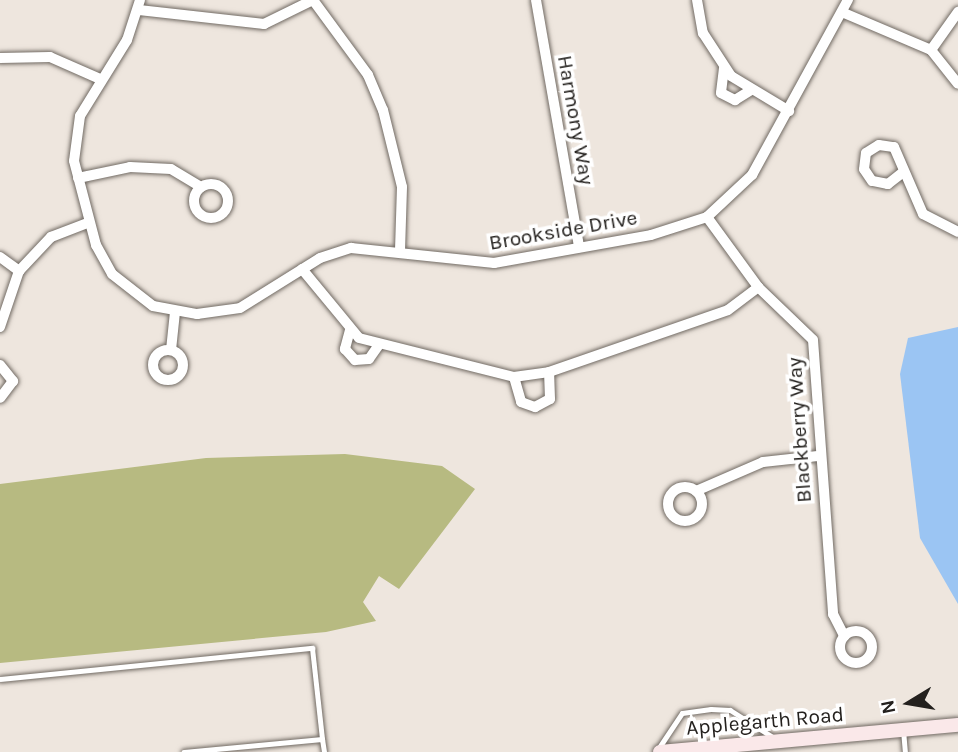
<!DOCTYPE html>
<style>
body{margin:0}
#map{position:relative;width:958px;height:752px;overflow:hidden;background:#eee6de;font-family:Karla,sans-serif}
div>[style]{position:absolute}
.green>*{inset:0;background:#b7ba81}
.water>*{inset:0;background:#9bc5f3}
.roads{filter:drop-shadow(0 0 2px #716a63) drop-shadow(0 0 2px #716a63)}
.service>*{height:5px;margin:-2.5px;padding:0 2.5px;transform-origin:2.5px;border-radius:2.5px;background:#fff}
.minor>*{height:10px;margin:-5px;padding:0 5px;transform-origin:5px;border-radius:5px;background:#fff}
.minor>.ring{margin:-5px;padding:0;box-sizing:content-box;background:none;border:10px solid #fff;border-radius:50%}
.secondary>*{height:14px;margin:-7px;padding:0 7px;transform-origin:7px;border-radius:7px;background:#fae8e9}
span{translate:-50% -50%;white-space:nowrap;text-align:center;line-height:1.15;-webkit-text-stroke:7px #fff;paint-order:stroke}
.street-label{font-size:21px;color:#24211e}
.north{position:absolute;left:874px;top:668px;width:70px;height:70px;-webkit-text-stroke:5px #fff;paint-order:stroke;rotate:259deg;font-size:19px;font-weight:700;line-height:28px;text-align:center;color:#24211e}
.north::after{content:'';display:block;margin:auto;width:24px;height:32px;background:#24211e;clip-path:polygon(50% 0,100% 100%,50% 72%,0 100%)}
</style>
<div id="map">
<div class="green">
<i style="clip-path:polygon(345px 454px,442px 466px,475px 489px,399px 589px,379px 576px,363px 602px,376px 621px,326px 632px,0 663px,0 484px,206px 458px)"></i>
</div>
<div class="water">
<i style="clip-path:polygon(958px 327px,958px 604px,920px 538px,900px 374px,908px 338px)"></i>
</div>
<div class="roads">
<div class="service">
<i style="left:0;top:679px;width:314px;rotate:-5.7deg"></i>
<i style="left:312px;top:648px;width:92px;rotate:83.7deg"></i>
<i style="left:322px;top:739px;width:139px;rotate:174.6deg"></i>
<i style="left:903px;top:730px;width:22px;rotate:85deg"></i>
<i style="left:322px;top:739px;width:13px;rotate:81deg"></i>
<i style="left:658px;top:749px;width:43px;rotate:-56.3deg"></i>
<i style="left:682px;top:713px;width:29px;rotate:-8deg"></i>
<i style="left:711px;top:709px;width:19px;rotate:3deg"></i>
<i style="left:730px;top:710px;width:52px;rotate:32.5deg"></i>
</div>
<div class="minor">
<i style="left:140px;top:0;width:42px;rotate:108deg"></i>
<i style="left:127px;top:40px;width:89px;rotate:121.7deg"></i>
<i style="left:80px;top:116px;width:45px;rotate:97.6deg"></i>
<i style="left:74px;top:161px;width:87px;rotate:75.3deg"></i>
<i style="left:96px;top:245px;width:33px;rotate:61deg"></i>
<i style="left:112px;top:274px;width:52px;rotate:38deg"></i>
<i style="left:153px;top:306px;width:45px;rotate:10.3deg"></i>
<i style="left:197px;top:314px;width:43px;rotate:-7.9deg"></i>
<i style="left:240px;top:308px;width:94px;rotate:-32deg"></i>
<i style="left:320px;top:258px;width:33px;rotate:-18deg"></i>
<i style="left:351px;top:248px;width:144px;rotate:6deg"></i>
<i style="left:494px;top:263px;width:159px;rotate:-10.1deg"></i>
<i style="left:651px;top:235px;width:59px;rotate:-17.8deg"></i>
<i style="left:707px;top:217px;width:62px;rotate:-43deg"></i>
<i style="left:752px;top:175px;width:200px;rotate:-61.3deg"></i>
<i style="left:536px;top:0;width:251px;rotate:80.1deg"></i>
<i style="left:697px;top:0;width:34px;rotate:80deg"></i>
<i style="left:703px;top:33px;width:51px;rotate:56.9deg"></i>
<i style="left:731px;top:76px;width:68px;rotate:31.1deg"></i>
<i style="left:139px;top:10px;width:126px;rotate:6.4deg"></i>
<i style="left:264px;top:24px;width:55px;rotate:-26.1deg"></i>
<i style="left:313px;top:0;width:93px;rotate:53.7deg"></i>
<i style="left:368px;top:75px;width:38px;rotate:67deg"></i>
<i style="left:383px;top:110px;width:79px;rotate:76.1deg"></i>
<i style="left:402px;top:187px;width:63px;rotate:91.8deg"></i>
<i style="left:844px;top:13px;width:95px;rotate:23deg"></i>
<i style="left:931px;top:50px;width:43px;rotate:51.5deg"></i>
<i style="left:931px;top:50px;width:47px;rotate:-54.6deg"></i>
<i style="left:0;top:58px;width:50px;rotate:-1.1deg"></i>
<i style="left:50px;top:57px;width:55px;rotate:23.7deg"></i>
<i style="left:724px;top:68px;width:25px;rotate:97deg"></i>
<i style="left:721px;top:93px;width:16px;rotate:27deg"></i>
<i style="left:735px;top:100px;width:19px;rotate:-32deg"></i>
<i style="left:902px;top:173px;width:18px;rotate:142deg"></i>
<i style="left:888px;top:184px;width:16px;rotate:-169deg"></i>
<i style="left:872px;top:181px;width:14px;rotate:-124deg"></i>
<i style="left:864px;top:169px;width:16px;rotate:-83deg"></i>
<i style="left:866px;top:153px;width:15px;rotate:-32deg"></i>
<i style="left:879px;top:145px;width:15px;rotate:8deg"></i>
<i style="left:894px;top:147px;width:73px;rotate:66.6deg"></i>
<i style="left:923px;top:214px;width:39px;rotate:27deg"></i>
<i style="left:78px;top:178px;width:53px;rotate:-11.9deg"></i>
<i style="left:130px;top:167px;width:41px;rotate:2.8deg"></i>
<i style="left:171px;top:169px;width:35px;rotate:31deg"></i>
<i class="ring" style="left:194px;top:184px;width:24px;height:24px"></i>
<i style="left:707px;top:217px;width:87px;rotate:53.9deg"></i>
<i style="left:758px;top:287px;width:76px;rotate:43.9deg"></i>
<i style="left:813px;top:340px;width:275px;rotate:85.8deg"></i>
<i style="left:833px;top:614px;width:25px;rotate:63deg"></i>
<i style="left:0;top:257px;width:24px;rotate:36deg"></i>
<i style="left:302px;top:269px;width:89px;rotate:50.4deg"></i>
<i style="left:359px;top:338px;width:160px;rotate:14.1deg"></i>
<i style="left:514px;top:377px;width:35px;rotate:-8deg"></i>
<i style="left:549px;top:372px;width:189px;rotate:-19.1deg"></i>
<i style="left:728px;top:310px;width:38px;rotate:-37deg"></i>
<i style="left:0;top:327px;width:59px;rotate:-71.3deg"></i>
<i style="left:19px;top:271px;width:47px;rotate:-46.7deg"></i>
<i style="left:51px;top:237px;width:40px;rotate:-21deg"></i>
<i style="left:350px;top:330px;width:20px;rotate:105deg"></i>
<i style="left:345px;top:349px;width:15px;rotate:48deg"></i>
<i style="left:355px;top:360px;width:14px;rotate:-4deg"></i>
<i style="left:369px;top:359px;width:16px;rotate:-55deg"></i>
<i class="ring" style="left:153px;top:350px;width:20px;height:20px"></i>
<i style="left:171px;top:350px;width:37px;rotate:-84deg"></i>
<i style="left:0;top:365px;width:21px;rotate:51deg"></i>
<i style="left:13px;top:381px;width:21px;rotate:127deg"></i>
<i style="left:514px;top:377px;width:26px;rotate:74deg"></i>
<i style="left:521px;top:402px;width:15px;rotate:20deg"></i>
<i style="left:535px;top:407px;width:17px;rotate:-28deg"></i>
<i style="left:550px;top:399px;width:27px;rotate:-92deg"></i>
<i class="ring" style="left:668px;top:487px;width:24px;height:24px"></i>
<i style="left:696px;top:491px;width:73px;rotate:-23.4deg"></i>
<i style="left:763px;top:462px;width:55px;rotate:-6.2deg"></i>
<i class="ring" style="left:840px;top:631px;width:22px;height:22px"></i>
</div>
<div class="secondary">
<i style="left:660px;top:752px;width:299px;rotate:-5.2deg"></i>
</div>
</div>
<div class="street-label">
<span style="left:576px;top:120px;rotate:80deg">Harmony Way</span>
<span style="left:563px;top:230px;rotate:-10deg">Brookside Drive</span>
<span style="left:799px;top:430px;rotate:-94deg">Blackberry Way</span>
<span style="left:765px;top:721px;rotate:-5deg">Applegarth Road</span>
</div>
<div class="north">N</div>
</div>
